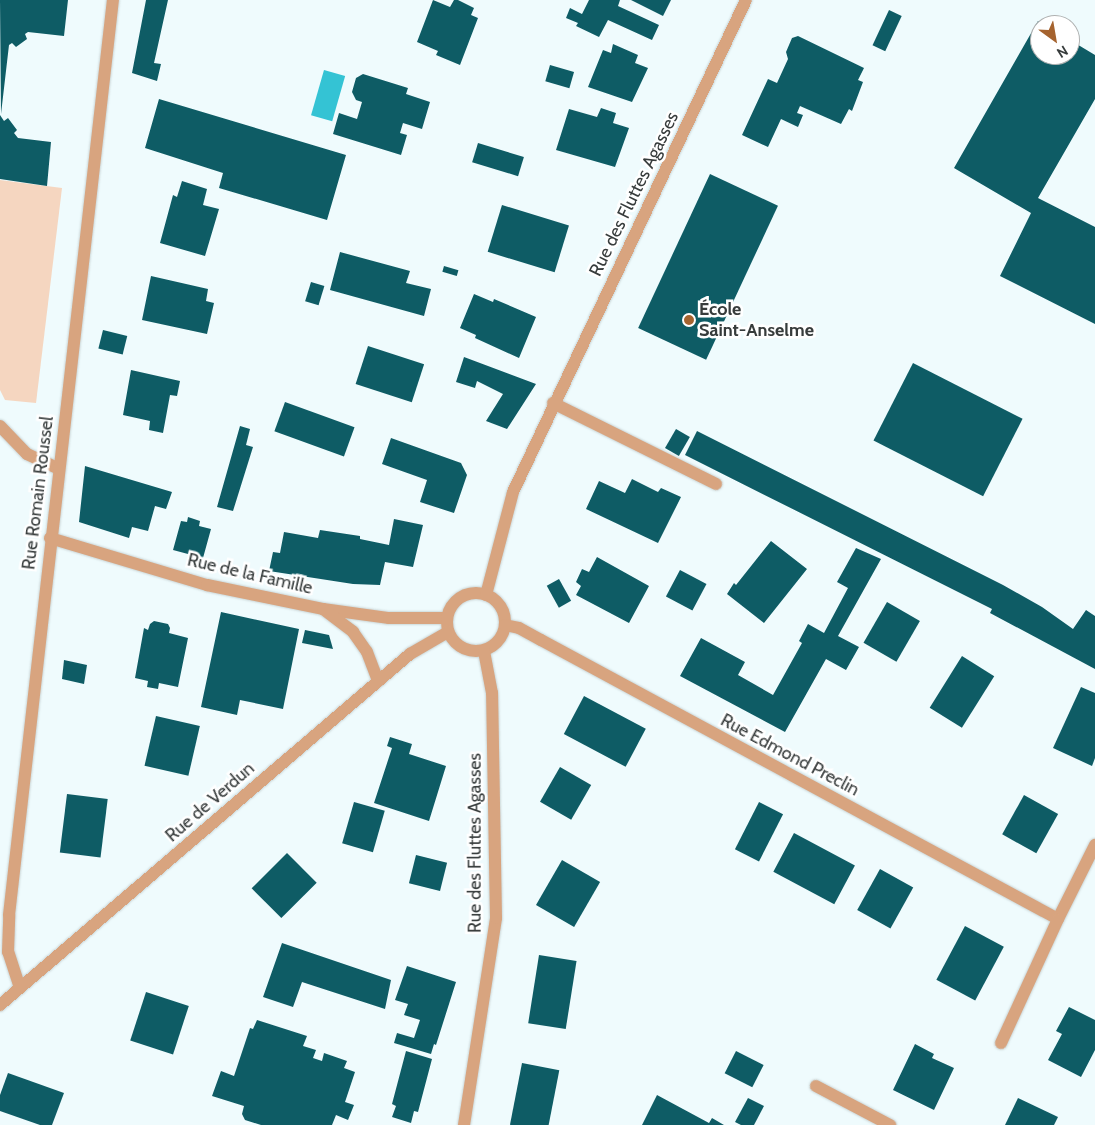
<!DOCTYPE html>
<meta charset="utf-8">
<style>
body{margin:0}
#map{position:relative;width:1095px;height:1125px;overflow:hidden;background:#effbfd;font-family:Cabin,sans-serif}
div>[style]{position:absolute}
.green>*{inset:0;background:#f5d6c0}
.water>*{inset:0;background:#34c3d4;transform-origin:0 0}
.building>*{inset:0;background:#0e5c65;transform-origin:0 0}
.roads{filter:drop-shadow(0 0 1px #cad5d6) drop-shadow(0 0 1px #cad5d6)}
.service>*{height:12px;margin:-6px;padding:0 6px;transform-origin:6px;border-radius:6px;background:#d8a47f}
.minor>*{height:12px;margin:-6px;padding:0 6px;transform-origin:6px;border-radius:6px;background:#d8a47f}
.minor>.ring{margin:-6px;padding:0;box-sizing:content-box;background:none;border:12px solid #d8a47f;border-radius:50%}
.dots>*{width:14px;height:14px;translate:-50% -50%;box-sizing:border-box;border:2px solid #fff;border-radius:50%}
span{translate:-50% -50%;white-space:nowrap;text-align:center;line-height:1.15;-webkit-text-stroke:5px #fff;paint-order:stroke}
.street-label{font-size:18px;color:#373c3c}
.poi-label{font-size:18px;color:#373c3c;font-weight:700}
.left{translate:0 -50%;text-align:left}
.north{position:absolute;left:1030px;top:15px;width:50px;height:50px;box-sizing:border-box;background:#fff;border:1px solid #afb1b1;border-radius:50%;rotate:148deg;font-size:14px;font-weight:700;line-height:20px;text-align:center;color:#373c3c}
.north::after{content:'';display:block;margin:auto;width:18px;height:22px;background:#a5632f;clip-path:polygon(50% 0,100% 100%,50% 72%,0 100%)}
</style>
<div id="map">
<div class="green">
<i style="clip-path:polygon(0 180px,62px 188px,36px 403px,5px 400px,0 390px)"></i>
</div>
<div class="water">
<i style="left:324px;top:70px;width:22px;height:47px;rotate:16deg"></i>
</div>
<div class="building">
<i style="clip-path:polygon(0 0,68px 0,64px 36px,28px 32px,25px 34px,27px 39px,16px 47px,12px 43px,9px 45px,1px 114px)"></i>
<i style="clip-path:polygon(146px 0,168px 0,154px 63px,161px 64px,157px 81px,132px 73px)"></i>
<i style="clip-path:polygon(433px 0,450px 7px,454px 0,458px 0,474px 8px,471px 15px,478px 18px,460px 65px,436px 55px,438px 51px,417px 42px)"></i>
<i style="clip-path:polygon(589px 0,620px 0,618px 6px,659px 25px,652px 40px,608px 20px,599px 37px,576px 26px,578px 23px,566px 18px,570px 8px,582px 14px)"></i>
<i style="clip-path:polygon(631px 0,671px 0,663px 16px)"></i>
<i style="left:889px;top:10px;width:14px;height:39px;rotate:25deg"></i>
<i style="clip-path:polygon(1038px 21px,1044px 25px,1040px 25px,1040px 55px,1070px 55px,1070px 40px,1095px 55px,1095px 99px,1038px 198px,1095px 227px,1095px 324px,1000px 276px,1031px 213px,954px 168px)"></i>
<i style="clip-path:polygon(798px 36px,864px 68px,858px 80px,863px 82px,852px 111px,849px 109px,841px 124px,800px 106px,797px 113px,803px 115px,798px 127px,781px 119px,768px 147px,742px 135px,768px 79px,777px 83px,788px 59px,786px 52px,792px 38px)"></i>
<i style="clip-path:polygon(613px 44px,638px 55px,635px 63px,648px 68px,632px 102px,588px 87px,603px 50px,611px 53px)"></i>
<i style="left:550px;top:65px;width:25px;height:17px;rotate:16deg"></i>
<i style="clip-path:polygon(363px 74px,408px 88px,406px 94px,430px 102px,422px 129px,403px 123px,400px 133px,407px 135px,401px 155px,333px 134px,339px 113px,357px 119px,362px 102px,356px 100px,352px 92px,356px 78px)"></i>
<i style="clip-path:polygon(159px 99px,346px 155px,327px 220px,219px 188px,223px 173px,145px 148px)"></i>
<i style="clip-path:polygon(601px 108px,616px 113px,613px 123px,629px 128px,615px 167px,556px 150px,569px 109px,597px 117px)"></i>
<i style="clip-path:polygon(0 115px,4px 121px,8px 118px,17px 130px,14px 133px,18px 138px,51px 142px,47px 186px,0 179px)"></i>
<i style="left:478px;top:143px;width:48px;height:20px;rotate:17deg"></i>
<i style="left:710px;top:174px;width:75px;height:170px;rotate:25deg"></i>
<i style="clip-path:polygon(182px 181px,207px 189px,203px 205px,219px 209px,205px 256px,160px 243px,173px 195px,177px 197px)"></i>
<i style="left:502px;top:205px;width:70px;height:49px;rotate:17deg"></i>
<i style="clip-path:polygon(340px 252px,410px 271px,406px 283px,431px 289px,424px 316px,330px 290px)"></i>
<i style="left:444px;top:266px;width:15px;height:6px;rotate:16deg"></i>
<i style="clip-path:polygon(151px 276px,208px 289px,206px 301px,214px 303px,207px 334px,142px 320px)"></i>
<i style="left:311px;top:282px;width:14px;height:20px;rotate:17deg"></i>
<i style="clip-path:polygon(474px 294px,493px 302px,494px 299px,536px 317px,519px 358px,475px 338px,476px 335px,460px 328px)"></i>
<i style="left:103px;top:330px;width:25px;height:19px;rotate:14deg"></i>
<i style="left:368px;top:346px;width:59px;height:40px;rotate:18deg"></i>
<i style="clip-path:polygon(464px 357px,536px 384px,507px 429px,486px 421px,503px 394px,477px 381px,475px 388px,456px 382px)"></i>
<i style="left:913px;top:363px;width:123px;height:87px;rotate:27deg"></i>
<i style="clip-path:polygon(131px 370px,180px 381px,177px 396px,170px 395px,163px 433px,149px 430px,150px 421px,123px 415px)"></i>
<i style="left:285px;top:402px;width:74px;height:31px;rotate:20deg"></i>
<i style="clip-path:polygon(240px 426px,250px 429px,246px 445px,253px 447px,233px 511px,217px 507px)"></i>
<i style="left:676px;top:429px;width:16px;height:22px;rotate:30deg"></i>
<i style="clip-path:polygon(697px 431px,1003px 585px,1042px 607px,1073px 629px,1086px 610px,1095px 616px,1095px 669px,990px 613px,992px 609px,685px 455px)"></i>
<i style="clip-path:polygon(391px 438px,461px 463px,467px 475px,454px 513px,420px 502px,427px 480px,382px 464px)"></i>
<i style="clip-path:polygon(85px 466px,172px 492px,166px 509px,155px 506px,148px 531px,132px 527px,129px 538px,79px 522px)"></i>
<i style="clip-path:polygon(632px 479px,658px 492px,661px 488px,681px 497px,658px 543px,586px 509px,599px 481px,625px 493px)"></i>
<i style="clip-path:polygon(188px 517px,200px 521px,199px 526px,211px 529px,203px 558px,173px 550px,181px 521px,187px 522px)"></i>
<i style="clip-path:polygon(394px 519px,423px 525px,413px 567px,385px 562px,380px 585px,353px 584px,269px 571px,273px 552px,280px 553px,284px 532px,318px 538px,320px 530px,360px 536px,360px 539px,389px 545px)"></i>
<i style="clip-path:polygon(771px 541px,807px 569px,764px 623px,727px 594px,734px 583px,736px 585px)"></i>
<i style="clip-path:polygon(856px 548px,881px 559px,838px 636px,859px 647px,846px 670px,826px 659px,785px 732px,680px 676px,701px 638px,745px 662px,738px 675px,773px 695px,802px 643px,799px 641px,808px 624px,824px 633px,848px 588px,837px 582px)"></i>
<i style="clip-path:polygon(597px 557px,649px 586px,629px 623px,576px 595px,581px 586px,576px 582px,582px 569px,589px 572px)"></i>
<i style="left:680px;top:570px;width:30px;height:30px;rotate:28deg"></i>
<i style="left:559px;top:579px;width:25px;height:14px;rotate:61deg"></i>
<i style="left:887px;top:602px;width:38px;height:47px;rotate:30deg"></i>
<i style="clip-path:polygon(221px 612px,299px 629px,283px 709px,240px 700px,237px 715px,201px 707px)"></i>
<i style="clip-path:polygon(154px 621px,168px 624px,170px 628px,169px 633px,188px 638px,178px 687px,159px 683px,158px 689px,147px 687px,148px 681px,135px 678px,144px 628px,148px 630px,150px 624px)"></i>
<i style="clip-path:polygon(305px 630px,329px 635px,333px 649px,302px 643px)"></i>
<i style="left:962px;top:656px;width:38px;height:61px;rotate:32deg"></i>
<i style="clip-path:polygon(64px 660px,87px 665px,84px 684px,62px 679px)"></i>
<i style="clip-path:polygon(1081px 687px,1095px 693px,1095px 758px,1092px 766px,1053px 748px)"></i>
<i style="left:584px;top:696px;width:70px;height:43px;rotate:28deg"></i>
<i style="left:156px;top:716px;width:45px;height:51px;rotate:13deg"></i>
<i style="clip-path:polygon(390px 737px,412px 744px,409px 754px,446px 766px,429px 821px,374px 803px,392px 748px,387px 746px)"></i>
<i style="left:560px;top:767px;width:36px;height:40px;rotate:30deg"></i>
<i style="left:67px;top:794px;width:41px;height:59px;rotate:7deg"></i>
<i style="left:1024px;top:795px;width:39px;height:45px;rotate:29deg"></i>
<i style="left:354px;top:802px;width:32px;height:43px;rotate:16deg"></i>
<i style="left:759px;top:802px;width:27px;height:53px;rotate:27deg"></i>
<i style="left:794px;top:833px;width:69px;height:44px;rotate:28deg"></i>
<i style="left:287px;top:853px;width:42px;height:50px;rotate:45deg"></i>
<i style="left:416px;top:855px;width:32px;height:29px;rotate:14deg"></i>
<i style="left:562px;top:860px;width:44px;height:52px;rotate:30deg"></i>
<i style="left:880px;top:869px;width:38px;height:47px;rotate:29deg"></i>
<i style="left:965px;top:926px;width:44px;height:61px;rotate:28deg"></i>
<i style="clip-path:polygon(282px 943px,391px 980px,385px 1009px,302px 982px,293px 1007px,263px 997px)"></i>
<i style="left:539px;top:955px;width:38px;height:69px;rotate:9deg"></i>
<i style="clip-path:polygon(407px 966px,456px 982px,436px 1045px,434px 1044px,431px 1054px,394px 1043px,397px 1033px,414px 1038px,420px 1020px,404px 1015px,408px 1004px,395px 1000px)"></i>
<i style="left:146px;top:992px;width:45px;height:51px;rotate:18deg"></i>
<i style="clip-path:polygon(1069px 1007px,1095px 1020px,1095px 1050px,1081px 1077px,1048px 1060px,1062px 1034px,1056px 1031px)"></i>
<i style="clip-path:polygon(257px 1020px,307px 1036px,303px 1046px,316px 1050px,313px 1058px,322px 1061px,324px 1053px,347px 1061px,344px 1068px,355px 1072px,345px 1102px,354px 1105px,348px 1120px,336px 1115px,332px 1125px,261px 1125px,245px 1120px,242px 1114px,244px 1106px,212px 1096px,221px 1071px,234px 1076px,250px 1028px,253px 1029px)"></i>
<i style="clip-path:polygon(915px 1044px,934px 1054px,932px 1058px,954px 1068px,934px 1110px,893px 1090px)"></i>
<i style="clip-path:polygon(406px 1051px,432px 1059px,418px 1112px,414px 1111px,411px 1123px,392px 1117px,396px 1106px,392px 1104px)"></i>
<i style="left:736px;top:1051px;width:31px;height:25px;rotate:27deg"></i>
<i style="left:522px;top:1063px;width:38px;height:63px;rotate:11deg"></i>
<i style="clip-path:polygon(8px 1073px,64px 1093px,52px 1125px,40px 1125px,0 1111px,0 1095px)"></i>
<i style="clip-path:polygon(657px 1095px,709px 1123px,712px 1118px,724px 1125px,642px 1125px)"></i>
<i style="clip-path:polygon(748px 1098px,764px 1106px,754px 1125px,741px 1125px,735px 1122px)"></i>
<i style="clip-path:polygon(1018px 1098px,1058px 1117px,1054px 1125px,1005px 1125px)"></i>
</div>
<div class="roads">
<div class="service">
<i style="left:553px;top:403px;width:182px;rotate:26.4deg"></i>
<i style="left:816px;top:1086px;width:84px;rotate:27.8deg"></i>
</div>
<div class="minor">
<i style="left:0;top:426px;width:39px;rotate:46deg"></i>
<i style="left:27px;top:454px;width:35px;rotate:25deg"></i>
<i style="left:50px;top:538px;width:164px;rotate:16.7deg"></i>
<i style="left:207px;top:585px;width:118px;rotate:11.7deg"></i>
<i style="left:323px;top:609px;width:67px;rotate:7.8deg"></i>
<i style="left:389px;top:618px;width:58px"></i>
<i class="ring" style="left:447px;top:593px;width:46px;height:46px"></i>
<i style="left:486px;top:595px;width:106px;rotate:-75.3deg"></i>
<i style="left:513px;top:492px;width:544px;rotate:-64.66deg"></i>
<i style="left:323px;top:609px;width:38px;rotate:37deg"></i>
<i style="left:353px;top:632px;width:24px;rotate:55deg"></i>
<i style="left:367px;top:652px;width:31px;rotate:69deg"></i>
<i style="left:505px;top:625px;width:14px;rotate:12deg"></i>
<i style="left:519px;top:628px;width:25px;rotate:29deg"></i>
<i style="left:541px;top:640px;width:587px;rotate:28.35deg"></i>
<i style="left:1058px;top:919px;width:83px;rotate:-63.4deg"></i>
<i style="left:20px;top:988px;width:38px;rotate:-108deg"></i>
<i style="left:8px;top:952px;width:37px;rotate:-88deg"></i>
<i style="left:9px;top:915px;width:921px;rotate:-83.52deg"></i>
<i style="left:0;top:1005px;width:540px;rotate:-40.57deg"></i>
<i style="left:410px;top:654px;width:44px;rotate:-30.1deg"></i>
<i style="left:1001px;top:1043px;width:136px;rotate:-65.3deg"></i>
<i style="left:464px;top:1125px;width:209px;rotate:-81.2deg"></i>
<i style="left:496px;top:918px;width:225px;rotate:-91deg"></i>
<i style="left:492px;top:693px;width:43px;rotate:-100.8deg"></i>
</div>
</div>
<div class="dots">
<i style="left:689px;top:320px;background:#a5632f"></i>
</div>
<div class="street-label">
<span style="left:634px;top:194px;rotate:-64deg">Rue des Fluttes Agasses</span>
<span style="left:38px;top:493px;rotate:-83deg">Rue Romain Roussel</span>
<span style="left:250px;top:574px;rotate:13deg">Rue de la Famille</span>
<span style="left:790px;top:755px;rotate:28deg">Rue Edmond Preclin</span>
<span style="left:210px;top:802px;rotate:-41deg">Rue de Verdun</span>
<span style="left:475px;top:843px;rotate:-90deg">Rue des Fluttes Agasses</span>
</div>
<div class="poi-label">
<span class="left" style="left:699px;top:320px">École<br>Saint-Anselme</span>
</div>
<div class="north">N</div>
</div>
